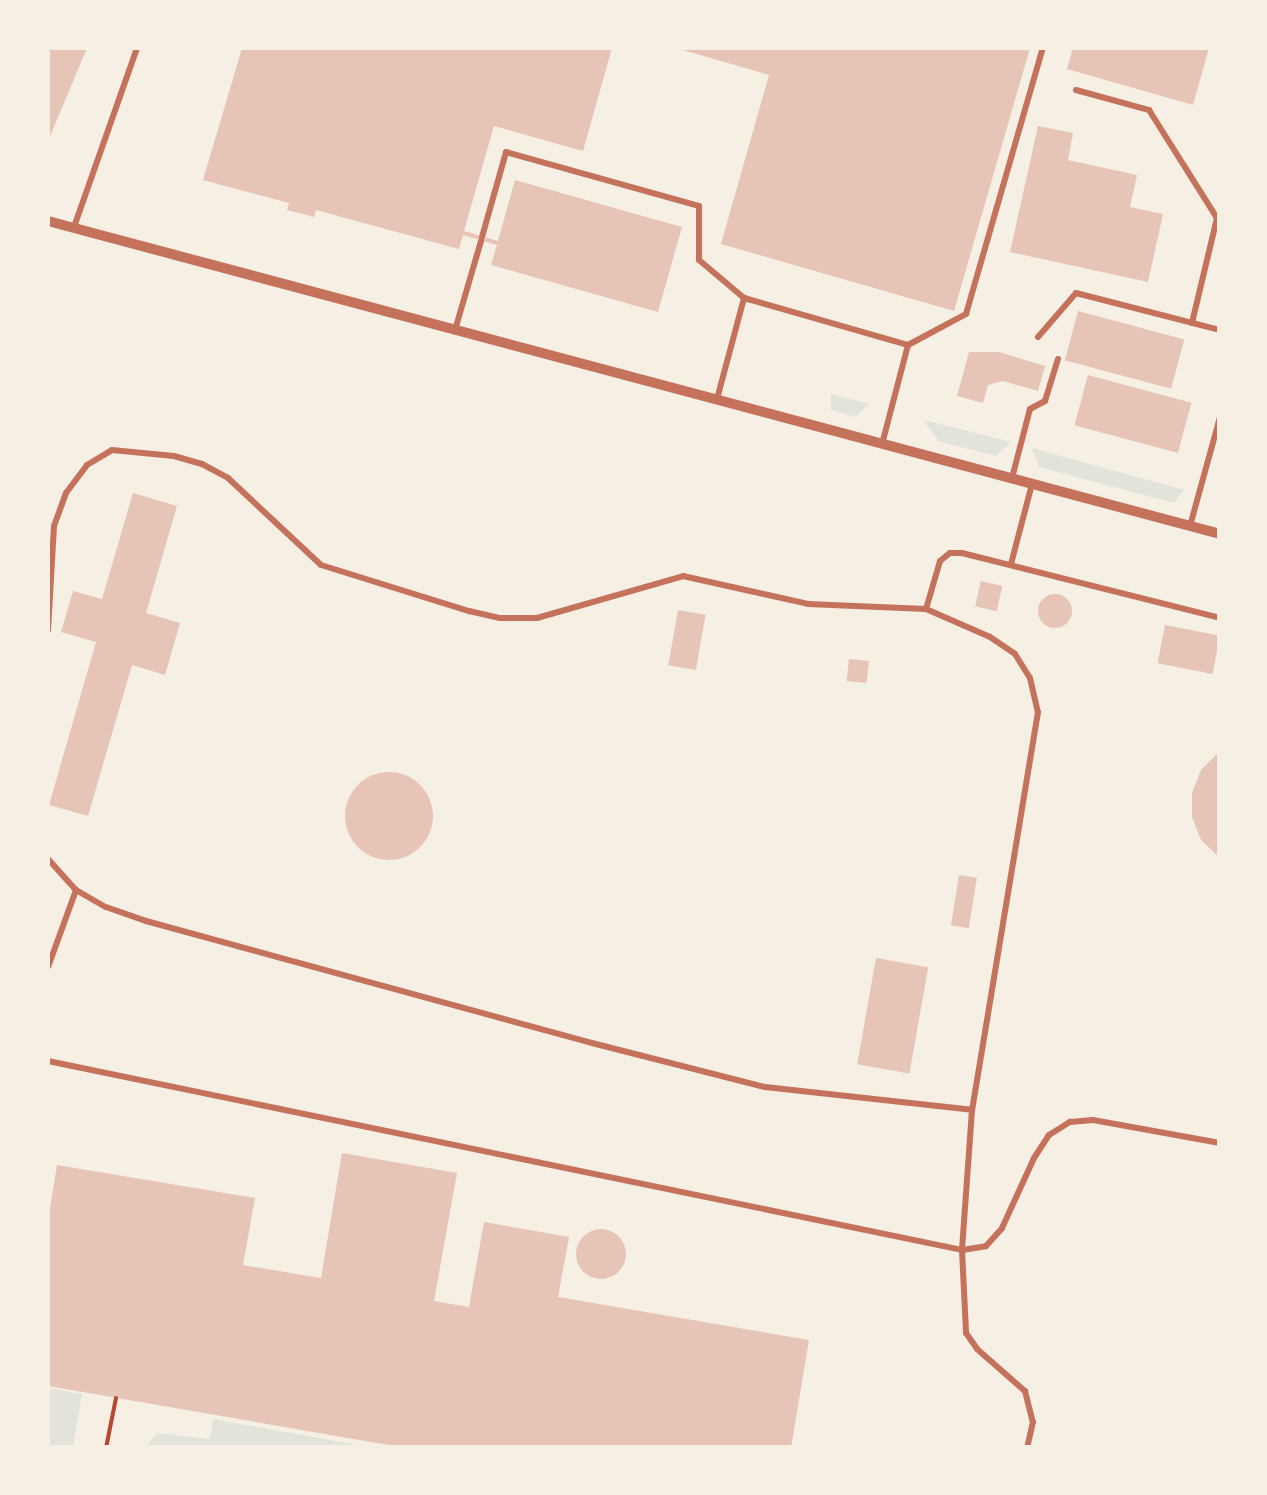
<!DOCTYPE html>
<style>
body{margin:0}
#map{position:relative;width:1267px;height:1495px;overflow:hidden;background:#f6efe4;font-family:Overpass,sans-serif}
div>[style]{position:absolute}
.green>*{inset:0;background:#e2e4dc}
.building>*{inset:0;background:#e6c5b7;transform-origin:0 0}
.round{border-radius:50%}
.path>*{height:4px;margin:-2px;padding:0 2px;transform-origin:2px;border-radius:2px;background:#b5482f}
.service>*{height:6px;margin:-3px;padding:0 3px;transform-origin:3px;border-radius:3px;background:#c5725c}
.minor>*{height:10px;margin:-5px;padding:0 5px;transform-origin:5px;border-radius:5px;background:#c5725c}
span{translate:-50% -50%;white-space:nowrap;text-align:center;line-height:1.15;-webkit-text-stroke:10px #f6efe4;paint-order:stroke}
.frame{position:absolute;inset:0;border:50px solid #f6efe4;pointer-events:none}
</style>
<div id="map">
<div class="green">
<i style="clip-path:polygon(831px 394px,869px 404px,856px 417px,831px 410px)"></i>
<i style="clip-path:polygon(924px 420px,1011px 442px,996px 456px,938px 441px)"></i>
<i style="clip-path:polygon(1032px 448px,1184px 490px,1174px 503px,1039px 467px)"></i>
<i style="clip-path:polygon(48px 1388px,82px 1394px,73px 1447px,48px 1447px)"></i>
<i style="clip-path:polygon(213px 1419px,369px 1447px,145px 1447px,157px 1433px,210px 1439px)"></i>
</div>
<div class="building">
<i style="clip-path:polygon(48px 48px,87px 48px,48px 141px)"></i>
<i style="clip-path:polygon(242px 48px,612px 48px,583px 151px,494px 126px,464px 231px,498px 241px,515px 180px,682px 227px,658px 312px,491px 265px,497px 245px,463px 235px,459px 249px,316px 210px,314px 217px,287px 210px,289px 203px,203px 180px)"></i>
<i style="clip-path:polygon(676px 48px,1030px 48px,954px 311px,721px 244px,769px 75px)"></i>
<i style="clip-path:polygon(1073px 48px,1209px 48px,1193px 105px,1067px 69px)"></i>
<i style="clip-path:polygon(1038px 126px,1073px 133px,1068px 160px,1137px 175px,1130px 207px,1163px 214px,1148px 282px,1010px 252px)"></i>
<i style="left:1078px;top:311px;width:110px;height:51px;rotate:15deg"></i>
<i style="clip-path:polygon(969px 352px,999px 352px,1045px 366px,1038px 391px,1003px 381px,988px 385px,983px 403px,957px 396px)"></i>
<i style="left:1088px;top:375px;width:107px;height:52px;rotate:15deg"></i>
<i style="clip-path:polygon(133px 493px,177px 506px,146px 613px,180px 623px,165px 675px,132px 665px,88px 816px,49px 805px,96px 642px,61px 632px,73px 591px,102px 599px)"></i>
<i style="left:981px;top:581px;width:22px;height:26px;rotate:13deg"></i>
<i class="round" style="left:1038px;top:594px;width:34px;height:34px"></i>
<i style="left:678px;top:610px;width:28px;height:56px;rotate:10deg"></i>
<i style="left:1165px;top:625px;width:56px;height:39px;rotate:11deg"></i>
<i style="left:849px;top:659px;width:20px;height:22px;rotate:6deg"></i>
<i style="clip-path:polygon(1220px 751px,1220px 858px,1201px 840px,1192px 817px,1192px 793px,1201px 770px)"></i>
<i class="round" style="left:345px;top:772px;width:88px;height:88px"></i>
<i style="left:959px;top:875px;width:18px;height:51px;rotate:9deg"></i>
<i style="left:876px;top:958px;width:53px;height:108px;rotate:10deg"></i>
<i style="clip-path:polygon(342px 1153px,457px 1173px,434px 1301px,469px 1307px,484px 1222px,569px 1237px,558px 1297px,809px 1340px,791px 1448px,406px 1448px,48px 1386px,48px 1220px,57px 1165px,255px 1198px,243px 1265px,321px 1278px)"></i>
<i class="round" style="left:576px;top:1229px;width:50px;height:50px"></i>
</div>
<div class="path">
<i style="left:106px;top:1448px;width:51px;rotate:-78.7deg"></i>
</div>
<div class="service">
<i style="left:1076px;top:90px;width:76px;rotate:15.3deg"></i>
<i style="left:1149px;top:110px;width:128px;rotate:57.8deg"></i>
<i style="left:1217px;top:218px;width:108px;rotate:103.4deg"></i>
<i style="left:74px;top:227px;width:190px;rotate:-70.6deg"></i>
<i style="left:482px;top:237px;width:88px;rotate:-74.2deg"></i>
<i style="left:506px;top:152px;width:200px;rotate:15.6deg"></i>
<i style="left:699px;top:206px;width:54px;rotate:90deg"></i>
<i style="left:699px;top:260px;width:59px;rotate:40.2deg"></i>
<i style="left:455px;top:330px;width:93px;rotate:-73.7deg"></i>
<i style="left:1038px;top:337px;width:58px;rotate:-49.2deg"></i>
<i style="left:1076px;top:293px;width:149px;rotate:14.4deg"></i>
<i style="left:908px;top:345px;width:66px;rotate:-28.1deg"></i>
<i style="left:966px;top:314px;width:277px;rotate:-73.9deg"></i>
<i style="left:717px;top:399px;width:105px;rotate:-75deg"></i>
<i style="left:744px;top:298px;width:171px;rotate:16deg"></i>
<i style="left:908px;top:345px;width:102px;rotate:104.7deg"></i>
<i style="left:1012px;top:478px;width:71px;rotate:-75.4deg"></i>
<i style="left:1030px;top:409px;width:17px;rotate:-28deg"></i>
<i style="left:1045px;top:401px;width:44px;rotate:-72.8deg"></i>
<i style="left:1190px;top:526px;width:113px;rotate:-74.6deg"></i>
<i style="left:1011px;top:564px;width:83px;rotate:-75.3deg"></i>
<i style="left:926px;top:609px;width:50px;rotate:-73.7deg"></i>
<i style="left:940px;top:561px;width:13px;rotate:-39deg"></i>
<i style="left:950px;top:553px;width:12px"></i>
<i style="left:962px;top:553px;width:266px;rotate:14.1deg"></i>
<i style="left:48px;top:630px;width:104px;rotate:-86.7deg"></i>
<i style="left:54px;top:526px;width:35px;rotate:-70deg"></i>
<i style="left:66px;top:493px;width:35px;rotate:-53deg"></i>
<i style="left:87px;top:465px;width:29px;rotate:-31deg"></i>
<i style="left:112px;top:450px;width:62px;rotate:5.5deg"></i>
<i style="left:174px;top:456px;width:29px;rotate:16deg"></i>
<i style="left:202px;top:464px;width:30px;rotate:28deg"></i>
<i style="left:228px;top:478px;width:127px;rotate:43.1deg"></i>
<i style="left:321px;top:565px;width:155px;rotate:17.3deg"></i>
<i style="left:469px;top:611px;width:32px;rotate:13deg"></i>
<i style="left:500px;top:618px;width:37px"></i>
<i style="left:537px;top:618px;width:152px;rotate:-16deg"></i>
<i style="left:683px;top:576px;width:128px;rotate:12.6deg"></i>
<i style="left:808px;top:604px;width:118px;rotate:2.4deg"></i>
<i style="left:926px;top:609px;width:70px;rotate:23.6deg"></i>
<i style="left:990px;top:637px;width:30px;rotate:34deg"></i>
<i style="left:1015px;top:654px;width:28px;rotate:58deg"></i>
<i style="left:1030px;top:678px;width:35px;rotate:77deg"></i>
<i style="left:1038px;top:712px;width:403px;rotate:99.4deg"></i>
<i style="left:972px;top:1110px;width:140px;rotate:94.1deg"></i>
<i style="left:962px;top:1250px;width:83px;rotate:87.2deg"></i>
<i style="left:966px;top:1333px;width:19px;rotate:55deg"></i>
<i style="left:977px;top:1349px;width:64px;rotate:41.2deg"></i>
<i style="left:1025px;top:1391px;width:32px;rotate:76deg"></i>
<i style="left:1033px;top:1422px;width:27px;rotate:103deg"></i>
<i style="left:48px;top:859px;width:42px;rotate:47.9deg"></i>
<i style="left:76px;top:890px;width:34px;rotate:30deg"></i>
<i style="left:106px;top:907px;width:42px;rotate:19.3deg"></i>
<i style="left:146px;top:921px;width:462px;rotate:15.3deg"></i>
<i style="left:592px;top:1043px;width:179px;rotate:14.3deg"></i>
<i style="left:765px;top:1087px;width:208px;rotate:6.3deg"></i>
<i style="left:48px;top:967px;width:82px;rotate:-70deg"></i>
<i style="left:48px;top:1061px;width:933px;rotate:11.68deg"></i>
<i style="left:962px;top:1250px;width:24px;rotate:-9deg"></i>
<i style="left:986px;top:1246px;width:24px;rotate:-48deg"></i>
<i style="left:1002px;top:1228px;width:77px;rotate:-65.4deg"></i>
<i style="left:1034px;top:1158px;width:27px;rotate:-57deg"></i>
<i style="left:1049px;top:1135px;width:25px;rotate:-32deg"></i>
<i style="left:1070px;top:1122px;width:23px;rotate:-5deg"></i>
<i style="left:1093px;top:1120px;width:129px;rotate:10.3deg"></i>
</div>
<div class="minor">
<i style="left:48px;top:221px;width:1213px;rotate:14.95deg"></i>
</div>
<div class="frame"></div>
</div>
